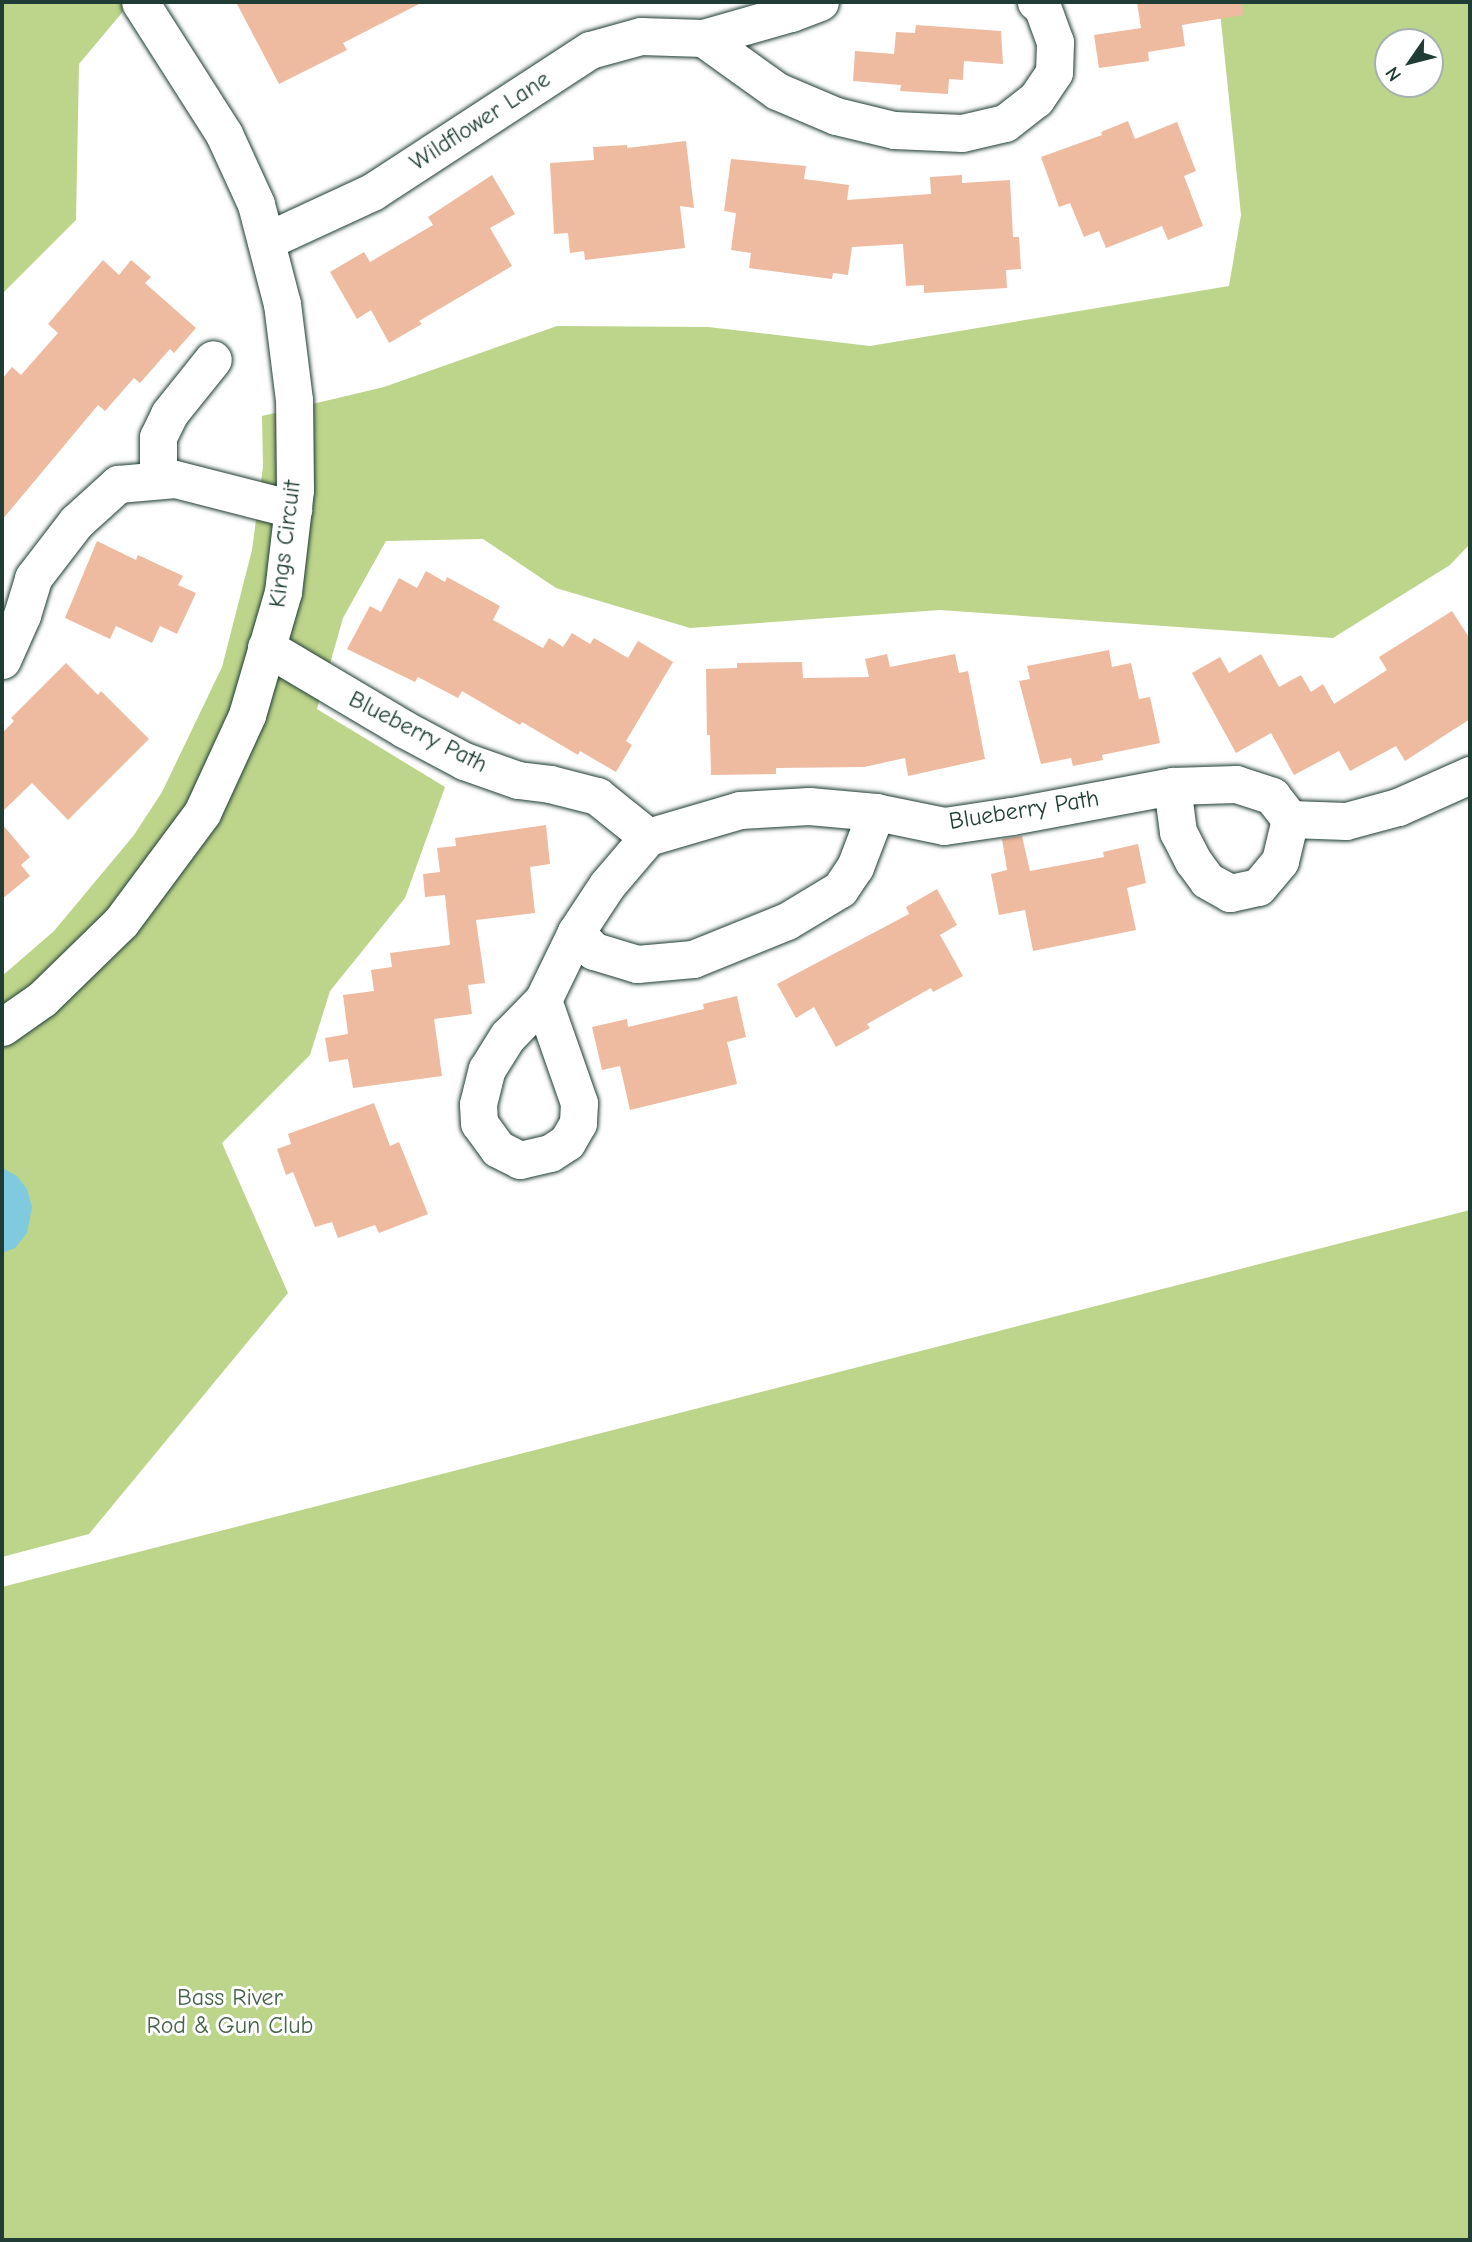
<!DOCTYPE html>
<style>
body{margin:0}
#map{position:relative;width:1472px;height:2242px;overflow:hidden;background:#fff;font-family:"Comic Neue",sans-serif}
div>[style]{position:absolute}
.green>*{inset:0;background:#bdd48b}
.water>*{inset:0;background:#7fcadf}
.building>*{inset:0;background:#eebaa0}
.roads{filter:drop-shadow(0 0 2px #1f3d34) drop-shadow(0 0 2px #1f3d34)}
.street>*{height:37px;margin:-18.5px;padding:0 18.5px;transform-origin:18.5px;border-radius:18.5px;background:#fff}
span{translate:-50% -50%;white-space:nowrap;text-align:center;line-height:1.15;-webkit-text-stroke:6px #fff;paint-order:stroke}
.street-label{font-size:24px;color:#1f3d34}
.park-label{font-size:24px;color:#46634a}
.frame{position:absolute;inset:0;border:4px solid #1f3d34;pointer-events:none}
.north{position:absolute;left:1374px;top:28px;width:70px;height:70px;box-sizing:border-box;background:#fff;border:2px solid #a5b1ae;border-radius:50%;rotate:235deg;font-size:19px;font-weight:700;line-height:28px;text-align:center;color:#1f3d34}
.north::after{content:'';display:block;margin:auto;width:24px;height:32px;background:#1f3d34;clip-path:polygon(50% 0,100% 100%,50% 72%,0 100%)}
</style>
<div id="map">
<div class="green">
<i style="clip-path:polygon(2px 2px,131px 2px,79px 64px,76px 220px,2px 294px)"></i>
<i style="clip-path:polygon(evenodd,1219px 2px,1470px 2px,1470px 544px,1450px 565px,1333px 638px,940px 610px,690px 628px,556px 588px,483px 539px,386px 541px,343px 618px,317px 709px,445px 787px,405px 898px,330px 991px,310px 1055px,222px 1143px,288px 1293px,89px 1534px,2px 1557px,2px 976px,54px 931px,134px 835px,162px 792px,222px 667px,252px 550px,263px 467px,262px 416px,384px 387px,557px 326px,708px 327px,870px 346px,1229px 286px,1241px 215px,1219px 2px,1388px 42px,1430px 42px,1430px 84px,1388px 84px,1388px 42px)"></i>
<i style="clip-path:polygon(1470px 1210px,1470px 2240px,2px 2240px,2px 1587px)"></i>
</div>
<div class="water">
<i style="clip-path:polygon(2px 1168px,17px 1176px,27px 1189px,32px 1207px,27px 1233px,15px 1248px,2px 1253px)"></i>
</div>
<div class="building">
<i style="clip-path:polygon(236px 2px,423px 2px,343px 43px,347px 50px,279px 84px)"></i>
<i style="clip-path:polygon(1137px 2px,1242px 2px,1243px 15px,1182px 25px,1185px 46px,1148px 52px,1149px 61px,1099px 68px,1094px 35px,1141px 28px)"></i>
<i style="clip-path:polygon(916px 25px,1001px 31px,1003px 64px,964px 61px,963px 80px,949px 79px,948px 94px,900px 91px,901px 85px,853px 81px,855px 51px,894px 54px,896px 32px,915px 33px)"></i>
<i style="clip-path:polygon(1128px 121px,1135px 139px,1177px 122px,1196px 171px,1184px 176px,1203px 226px,1168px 240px,1162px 226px,1106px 248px,1099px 231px,1084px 237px,1070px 203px,1059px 207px,1041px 157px,1102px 135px,1101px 132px)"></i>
<i style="clip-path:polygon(686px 141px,694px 208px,680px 206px,685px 248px,585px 260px,584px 251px,570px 253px,568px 233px,554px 234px,550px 163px,594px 160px,593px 147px,627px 145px,627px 148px)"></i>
<i style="clip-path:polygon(731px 159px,806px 166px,804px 179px,849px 185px,847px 200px,931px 194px,930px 177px,962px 175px,962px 183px,1010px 180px,1013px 237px,1019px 237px,1021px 269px,1006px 270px,1007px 288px,924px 293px,924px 285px,906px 286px,903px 244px,852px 247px,848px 275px,833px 273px,832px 279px,749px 268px,751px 253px,731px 250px,736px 213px,724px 211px)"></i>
<i style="clip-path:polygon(492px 175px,515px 214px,490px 228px,512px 266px,419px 321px,422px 324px,389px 343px,371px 310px,357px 319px,330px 272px,364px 252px,370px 262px,433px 225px,428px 217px)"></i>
<i style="clip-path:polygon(103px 260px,119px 275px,131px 260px,151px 277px,145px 283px,196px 328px,174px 353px,170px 349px,140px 383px,134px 378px,105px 411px,98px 405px,2px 520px,2px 379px,12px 367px,21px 375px,58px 333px,48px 324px)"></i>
<i style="clip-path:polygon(97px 541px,136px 560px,138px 555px,183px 576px,178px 585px,196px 593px,177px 634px,160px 626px,152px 643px,116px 626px,110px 639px,65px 618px)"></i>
<i style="clip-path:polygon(426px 571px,445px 582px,447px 577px,500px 606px,493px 620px,543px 648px,549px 638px,563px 647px,572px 633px,590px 644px,594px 638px,628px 658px,638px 641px,673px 662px,626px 741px,632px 745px,616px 772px,580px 751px,578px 755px,522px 722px,520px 725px,462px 691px,458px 698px,418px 677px,415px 682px,347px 649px,370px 606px,381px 612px,399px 578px,417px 588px)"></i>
<i style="clip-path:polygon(1452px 611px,1470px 639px,1470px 719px,1405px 761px,1396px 746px,1350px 771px,1339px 751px,1294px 775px,1271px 733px,1236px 753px,1192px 673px,1220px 657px,1229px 673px,1261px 654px,1279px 687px,1301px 675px,1311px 692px,1323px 684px,1334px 704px,1387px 670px,1379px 657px)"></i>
<i style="clip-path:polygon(1109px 650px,1112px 667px,1131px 663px,1139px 699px,1150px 697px,1160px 743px,1102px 755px,1103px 760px,1073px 766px,1071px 758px,1041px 764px,1019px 681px,1030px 679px,1027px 666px)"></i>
<i style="clip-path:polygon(887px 654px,890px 667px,955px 654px,959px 673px,968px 671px,985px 759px,908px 776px,905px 758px,864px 767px,776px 768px,776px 774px,711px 775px,710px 735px,707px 735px,706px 669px,737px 668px,737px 663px,802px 662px,803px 678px,869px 677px,865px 659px)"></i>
<i style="clip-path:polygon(66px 663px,98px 695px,101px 691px,149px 739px,68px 820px,32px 783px,2px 812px,2px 733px,14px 721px,11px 718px)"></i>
<i style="clip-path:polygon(2px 824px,30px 857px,21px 865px,30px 876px,2px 899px)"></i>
<i style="clip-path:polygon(546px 825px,550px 864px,530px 867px,535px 913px,476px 920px,485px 983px,468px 985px,472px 1014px,434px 1019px,442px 1076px,353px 1088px,348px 1059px,329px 1062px,325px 1038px,348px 1034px,343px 995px,374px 991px,371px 970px,392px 967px,390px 953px,450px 945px,445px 895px,425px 897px,423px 874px,440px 872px,437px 848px,456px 846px,455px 838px)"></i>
<i style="clip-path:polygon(1022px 836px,1030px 871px,1104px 857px,1103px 852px,1138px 844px,1146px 883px,1127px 888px,1136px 930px,1033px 951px,1025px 910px,999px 915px,991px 874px,1007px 870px,1002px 839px)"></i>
<i style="clip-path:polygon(937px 889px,957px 925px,940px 935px,963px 976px,933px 992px,931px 988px,867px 1024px,870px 1028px,836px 1047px,814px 1007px,796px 1018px,777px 984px,909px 914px,906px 907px)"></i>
<i style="clip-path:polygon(737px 996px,746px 1037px,727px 1042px,737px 1084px,630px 1110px,620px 1066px,602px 1070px,592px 1027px,627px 1019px,628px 1027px,704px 1009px,703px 1004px)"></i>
<i style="clip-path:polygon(374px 1103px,390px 1146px,399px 1142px,428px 1214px,379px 1233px,375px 1225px,338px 1238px,332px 1222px,315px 1227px,293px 1172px,286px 1175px,277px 1149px,291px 1144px,288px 1134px)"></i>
</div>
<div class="roads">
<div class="street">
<i style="left:703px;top:38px;width:91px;rotate:35.6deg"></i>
<i style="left:777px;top:91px;width:64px;rotate:23deg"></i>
<i style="left:836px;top:116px;width:60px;rotate:13.6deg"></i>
<i style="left:894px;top:130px;width:68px;rotate:2.5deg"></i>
<i style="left:962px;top:133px;width:44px;rotate:-13.1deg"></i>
<i style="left:1005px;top:123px;width:39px;rotate:-38deg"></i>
<i style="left:1036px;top:99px;width:32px;rotate:-56deg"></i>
<i style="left:1054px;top:72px;width:30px;rotate:-88deg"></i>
<i style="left:1055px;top:42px;width:37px;rotate:-110deg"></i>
<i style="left:1042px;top:7px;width:8px;rotate:-140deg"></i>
<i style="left:266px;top:241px;width:117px;rotate:-24.8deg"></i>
<i style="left:372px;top:192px;width:260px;rotate:-33.1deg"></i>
<i style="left:590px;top:50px;width:53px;rotate:-15.4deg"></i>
<i style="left:641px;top:36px;width:62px;rotate:1.8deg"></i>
<i style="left:703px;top:38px;width:91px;rotate:-15.9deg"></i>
<i style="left:791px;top:13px;width:31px;rotate:-21deg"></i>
<i style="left:158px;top:478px;width:41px;rotate:-90deg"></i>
<i style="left:158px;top:437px;width:25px;rotate:-64deg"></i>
<i style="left:169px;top:414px;width:70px;rotate:-51.3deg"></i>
<i style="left:266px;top:647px;width:161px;rotate:30.7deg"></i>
<i style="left:404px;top:729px;width:68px;rotate:28.1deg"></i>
<i style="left:464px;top:761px;width:57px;rotate:19.4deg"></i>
<i style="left:518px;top:780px;width:32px;rotate:7deg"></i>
<i style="left:550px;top:784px;width:49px;rotate:14.3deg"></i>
<i style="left:597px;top:796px;width:65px;rotate:38.8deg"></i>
<i style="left:2px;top:660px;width:49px;rotate:-66deg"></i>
<i style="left:22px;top:615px;width:39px;rotate:-73deg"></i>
<i style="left:33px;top:578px;width:71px;rotate:-52.5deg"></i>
<i style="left:76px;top:522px;width:57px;rotate:-42.1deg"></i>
<i style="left:118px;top:484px;width:57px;rotate:-5deg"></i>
<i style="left:175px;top:479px;width:122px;rotate:14.3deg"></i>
<i style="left:1236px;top:784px;width:38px;rotate:18deg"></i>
<i style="left:1272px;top:796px;width:29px;rotate:52deg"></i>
<i style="left:1290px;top:819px;width:43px;rotate:103.4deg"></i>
<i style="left:1280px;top:861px;width:34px;rotate:130deg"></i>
<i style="left:1258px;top:887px;width:29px;rotate:168deg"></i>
<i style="left:1230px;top:893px;width:26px;rotate:-151deg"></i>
<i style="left:1207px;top:880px;width:24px;rotate:-126deg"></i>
<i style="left:1193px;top:861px;width:33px;rotate:-117deg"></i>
<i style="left:1178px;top:832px;width:46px;rotate:-97.4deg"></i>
<i style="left:1172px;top:786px;width:64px;rotate:-1.8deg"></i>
<i style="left:1290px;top:819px;width:56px;rotate:2deg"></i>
<i style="left:1346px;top:821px;width:54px;rotate:-15.1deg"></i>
<i style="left:1398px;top:807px;width:79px;rotate:-24deg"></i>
<i style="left:576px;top:932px;width:56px;rotate:-56.6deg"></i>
<i style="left:607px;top:885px;width:63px;rotate:-49.5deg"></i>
<i style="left:648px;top:837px;width:96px;rotate:-16.4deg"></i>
<i style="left:740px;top:810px;width:69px;rotate:-3.3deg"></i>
<i style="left:809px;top:806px;width:67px;rotate:5.1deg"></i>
<i style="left:543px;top:1000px;width:109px;rotate:70.7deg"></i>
<i style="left:579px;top:1103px;width:20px;rotate:93deg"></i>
<i style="left:578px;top:1123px;width:22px;rotate:120deg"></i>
<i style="left:567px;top:1142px;width:20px;rotate:147deg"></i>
<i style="left:550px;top:1153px;width:31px;rotate:167deg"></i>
<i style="left:520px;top:1160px;width:25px;rotate:-153deg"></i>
<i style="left:498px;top:1149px;width:32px;rotate:-126deg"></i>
<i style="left:479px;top:1123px;width:19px;rotate:-93deg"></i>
<i style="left:478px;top:1104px;width:36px;rotate:-76deg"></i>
<i style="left:487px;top:1069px;width:39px;rotate:-58deg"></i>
<i style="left:508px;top:1036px;width:50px;rotate:-45.8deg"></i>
<i style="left:543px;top:1000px;width:76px;rotate:-64.1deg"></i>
<i style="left:576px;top:932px;width:26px;rotate:47deg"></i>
<i style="left:594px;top:951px;width:45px;rotate:16.8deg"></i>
<i style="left:637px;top:964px;width:56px;rotate:-5.1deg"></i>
<i style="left:693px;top:959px;width:101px;rotate:-22deg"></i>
<i style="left:787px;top:921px;width:62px;rotate:-31.1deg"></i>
<i style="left:840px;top:889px;width:27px;rotate:-56deg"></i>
<i style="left:855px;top:867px;width:59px;rotate:-69.1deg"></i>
<i style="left:876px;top:812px;width:69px;rotate:11.6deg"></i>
<i style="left:944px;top:826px;width:69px;rotate:-8.4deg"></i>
<i style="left:1012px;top:816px;width:163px;rotate:-10.6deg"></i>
<i style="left:2px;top:1027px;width:49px;rotate:-35deg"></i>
<i style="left:42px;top:999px;width:110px;rotate:-44.3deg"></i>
<i style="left:121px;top:922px;width:136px;rotate:-53.4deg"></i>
<i style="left:202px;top:813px;width:108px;rotate:-65.3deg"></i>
<i style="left:247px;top:715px;width:128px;rotate:-73.7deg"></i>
<i style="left:283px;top:592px;width:103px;rotate:-83.3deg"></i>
<i style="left:295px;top:490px;width:90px;rotate:-90.6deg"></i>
<i style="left:294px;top:400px;width:97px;rotate:-97.1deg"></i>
<i style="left:282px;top:304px;width:103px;rotate:-104.6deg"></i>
<i style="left:256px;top:204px;width:77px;rotate:-114.6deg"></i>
<i style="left:224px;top:134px;width:156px;rotate:-122.5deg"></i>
</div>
</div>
<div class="street-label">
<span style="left:480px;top:121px;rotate:-33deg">Wildflower Lane</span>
<span style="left:285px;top:544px;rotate:-83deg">Kings Circuit</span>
<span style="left:418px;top:732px;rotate:27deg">Blueberry Path</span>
<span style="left:1024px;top:810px;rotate:-9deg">Blueberry Path</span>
</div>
<div class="park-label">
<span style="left:230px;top:2012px">Bass River<br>Rod &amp; Gun Club</span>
</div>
<div class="frame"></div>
<div class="north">N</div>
</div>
